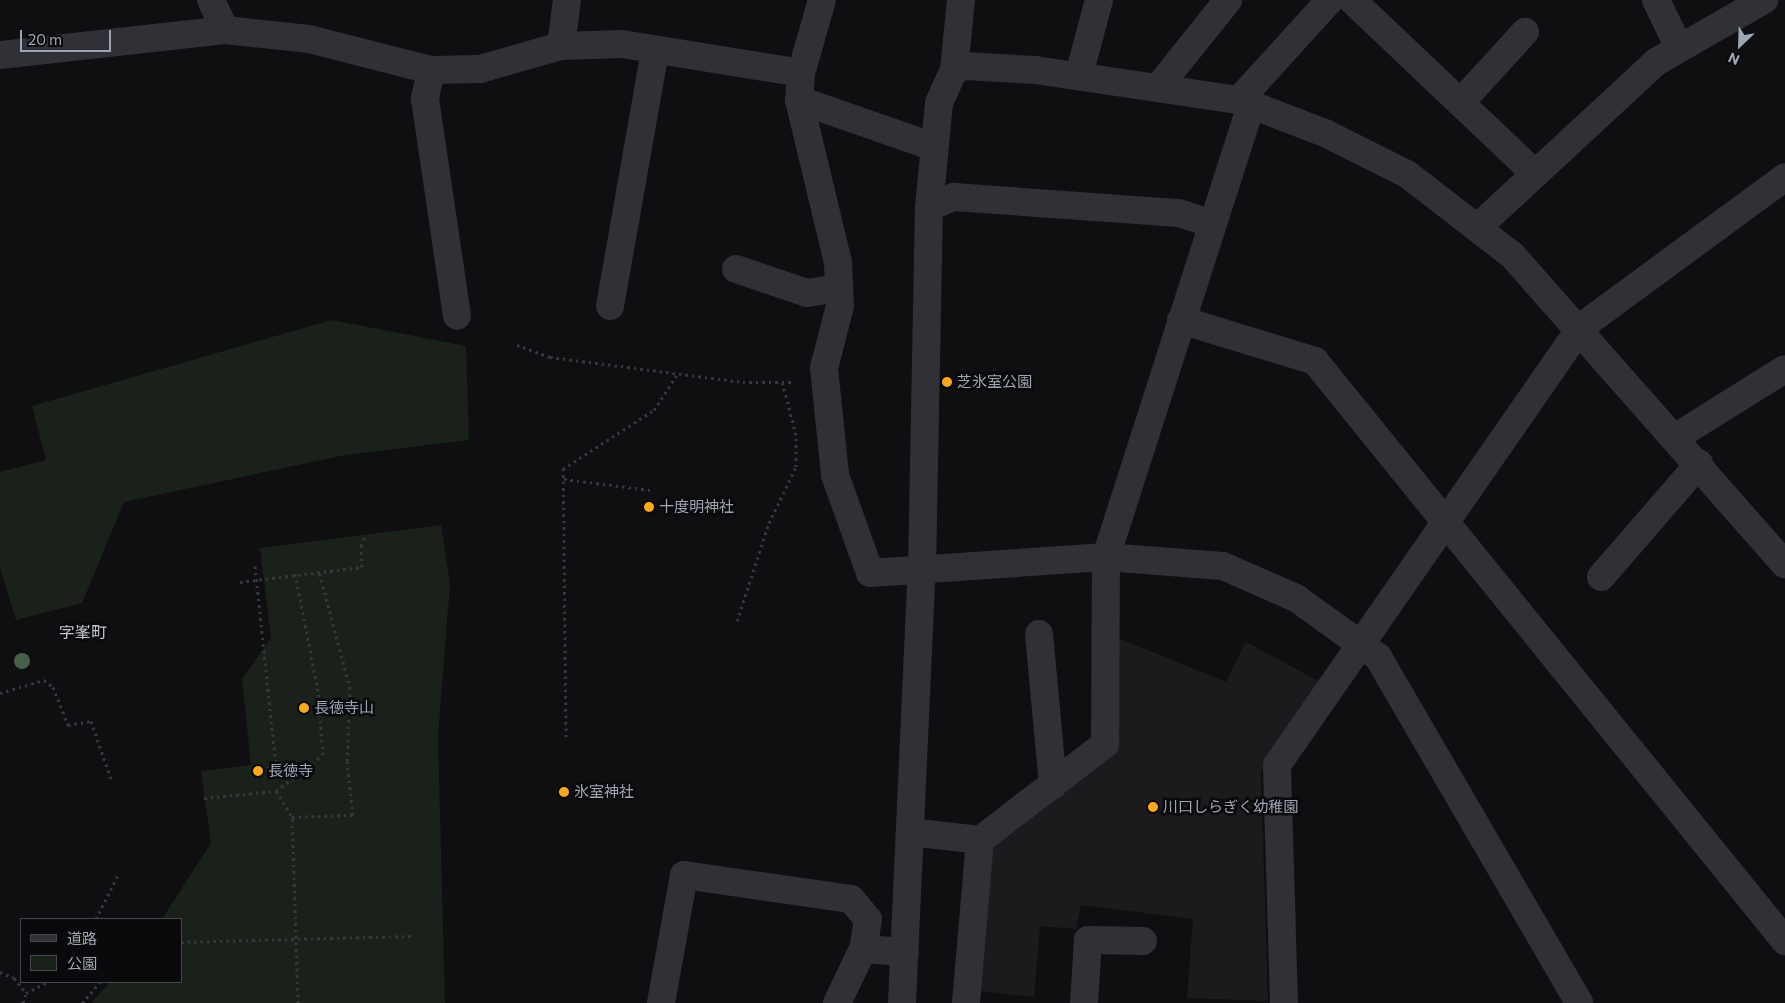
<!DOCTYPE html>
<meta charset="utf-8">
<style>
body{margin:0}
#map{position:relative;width:1785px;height:1003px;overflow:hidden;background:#0f0f11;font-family:Commissioner,"Noto Sans JP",sans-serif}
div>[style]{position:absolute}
.built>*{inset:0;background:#1b1b1e}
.green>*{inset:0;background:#19211a}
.path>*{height:3px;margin-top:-1.5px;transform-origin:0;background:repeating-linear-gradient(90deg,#36383d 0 2.5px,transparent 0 6.5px)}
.minor>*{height:28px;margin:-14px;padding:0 14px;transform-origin:14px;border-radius:14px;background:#303136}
.trees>*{width:16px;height:16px;margin:-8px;border-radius:50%;background:#475f48}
.dots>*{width:14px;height:14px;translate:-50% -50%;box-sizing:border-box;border:2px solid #0a0a0c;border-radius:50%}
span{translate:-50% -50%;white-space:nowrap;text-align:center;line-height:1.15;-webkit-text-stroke:5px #0a0a0c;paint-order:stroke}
.poi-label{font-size:15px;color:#9fa6b3}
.left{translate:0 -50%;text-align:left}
.neighbourhood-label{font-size:16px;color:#c0c5cf}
.legend{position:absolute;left:20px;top:918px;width:162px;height:65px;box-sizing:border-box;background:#0a0a0c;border:1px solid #46484f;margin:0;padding:6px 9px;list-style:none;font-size:15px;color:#9fa6b3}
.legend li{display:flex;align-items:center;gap:10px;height:25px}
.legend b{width:25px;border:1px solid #46484f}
.north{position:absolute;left:1715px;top:20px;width:50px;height:50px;-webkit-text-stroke:4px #0a0a0c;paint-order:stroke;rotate:204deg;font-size:14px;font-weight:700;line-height:20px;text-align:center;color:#9fa6b3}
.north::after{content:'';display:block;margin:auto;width:18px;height:22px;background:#9fa6b3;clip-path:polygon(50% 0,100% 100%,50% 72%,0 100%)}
.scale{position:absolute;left:20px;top:30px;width:91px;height:22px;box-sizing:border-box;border:2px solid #9fa6b3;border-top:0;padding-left:6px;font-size:15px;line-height:18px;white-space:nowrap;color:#9fa6b3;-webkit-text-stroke:4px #0a0a0c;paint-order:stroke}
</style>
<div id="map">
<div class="built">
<i style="clip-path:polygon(1118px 638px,1226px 682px,1246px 642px,1319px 681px,1261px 771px,1268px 1001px,1187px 998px,1193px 919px,1081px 905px,1076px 929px,1040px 926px,1034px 997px,979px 991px,987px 861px,996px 843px,1118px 750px)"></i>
</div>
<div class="green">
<i style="clip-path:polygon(332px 320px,466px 346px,469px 440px,345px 455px,124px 502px,82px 603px,16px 620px,0 568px,0 472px,46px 460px,32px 406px)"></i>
<i style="clip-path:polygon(441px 525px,450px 583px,438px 737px,445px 1003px,91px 1003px,110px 982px,181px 982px,181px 919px,162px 919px,211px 843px,201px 771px,251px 765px,242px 679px,271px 638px,260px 548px)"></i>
</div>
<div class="path">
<i style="left:517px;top:345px;width:35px;rotate:20deg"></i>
<i style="left:550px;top:357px;width:195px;rotate:7.4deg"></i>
<i style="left:743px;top:382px;width:52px"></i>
<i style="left:564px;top:479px;width:87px;rotate:7.3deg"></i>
<i style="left:255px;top:566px;width:201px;rotate:84deg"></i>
<i style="left:276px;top:766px;width:16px;rotate:166deg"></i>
<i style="left:240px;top:582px;width:123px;rotate:-7deg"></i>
<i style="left:362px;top:567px;width:21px;rotate:-93deg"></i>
<i style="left:361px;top:546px;width:12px;rotate:-66deg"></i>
<i style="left:737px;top:621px;width:103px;rotate:-71.9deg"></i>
<i style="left:769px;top:523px;width:62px;rotate:-64.3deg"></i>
<i style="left:796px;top:467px;width:32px;rotate:-90deg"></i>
<i style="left:796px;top:435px;width:56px;rotate:-104.5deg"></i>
<i style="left:0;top:693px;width:46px;rotate:-16.5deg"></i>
<i style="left:44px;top:680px;width:11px;rotate:38deg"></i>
<i style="left:53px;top:687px;width:41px;rotate:68.5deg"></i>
<i style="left:68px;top:725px;width:23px;rotate:-10deg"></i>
<i style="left:91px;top:721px;width:61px;rotate:71deg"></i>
<i style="left:566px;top:737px;width:268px;rotate:-90.6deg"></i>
<i style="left:563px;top:469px;width:108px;rotate:-33deg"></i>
<i style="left:654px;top:410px;width:44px;rotate:-57deg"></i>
<i style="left:276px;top:791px;width:31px;rotate:58deg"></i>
<i style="left:204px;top:798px;width:72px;rotate:-5.6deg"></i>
<i style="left:276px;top:791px;width:59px;rotate:-37.5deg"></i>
<i style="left:323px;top:755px;width:64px;rotate:-94.5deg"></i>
<i style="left:318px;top:691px;width:120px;rotate:-101deg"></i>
<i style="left:96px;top:919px;width:49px;rotate:-63.4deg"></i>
<i style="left:181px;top:942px;width:231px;rotate:-1.5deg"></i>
<i style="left:0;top:972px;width:15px;rotate:23deg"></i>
<i style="left:14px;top:978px;width:19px;rotate:51deg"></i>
<i style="left:23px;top:1003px;width:10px;rotate:-73deg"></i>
<i style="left:26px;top:993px;width:25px;rotate:-27deg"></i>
<i style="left:82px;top:1003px;width:28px;rotate:-49deg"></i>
<i style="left:298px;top:1003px;width:186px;rotate:-91.8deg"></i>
<i style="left:292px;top:817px;width:61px;rotate:-1.9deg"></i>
<i style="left:353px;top:815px;width:54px;rotate:-96.3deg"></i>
<i style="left:347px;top:761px;width:72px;rotate:-87.6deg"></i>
<i style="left:350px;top:689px;width:122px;rotate:-104.7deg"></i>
</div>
<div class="minor">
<i style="left:211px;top:0;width:33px;rotate:65deg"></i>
<i style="left:822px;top:0;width:76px;rotate:106deg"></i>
<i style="left:801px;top:73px;width:27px;rotate:94deg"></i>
<i style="left:799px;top:100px;width:168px;rotate:76.5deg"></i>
<i style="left:838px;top:263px;width:43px;rotate:87.3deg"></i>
<i style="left:840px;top:306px;width:64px;rotate:104.5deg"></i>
<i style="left:824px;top:368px;width:108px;rotate:84.1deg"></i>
<i style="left:835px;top:475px;width:104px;rotate:70.3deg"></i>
<i style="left:870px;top:573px;width:237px;rotate:-3.9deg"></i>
<i style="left:1106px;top:557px;width:117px;rotate:4.4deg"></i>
<i style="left:1223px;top:566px;width:80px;rotate:23.7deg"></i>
<i style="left:1296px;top:598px;width:101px;rotate:35.7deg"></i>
<i style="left:1378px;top:657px;width:400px;rotate:59.8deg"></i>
<i style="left:1352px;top:0;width:250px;rotate:43.5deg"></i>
<i style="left:1656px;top:0;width:53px;rotate:64.4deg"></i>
<i style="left:561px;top:46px;width:46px;rotate:-82.6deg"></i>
<i style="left:0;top:55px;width:226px;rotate:-6.3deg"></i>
<i style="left:225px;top:30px;width:84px;rotate:6.1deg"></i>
<i style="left:309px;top:39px;width:126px;rotate:14.3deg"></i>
<i style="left:431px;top:70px;width:49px;rotate:-1.2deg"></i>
<i style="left:480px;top:69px;width:84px;rotate:-15.9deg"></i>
<i style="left:561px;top:46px;width:61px;rotate:-1.9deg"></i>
<i style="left:622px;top:44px;width:181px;rotate:9.2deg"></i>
<i style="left:431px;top:70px;width:30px;rotate:102deg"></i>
<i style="left:425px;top:99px;width:219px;rotate:81.6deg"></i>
<i style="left:954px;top:70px;width:70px;rotate:-84.3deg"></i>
<i style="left:1079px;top:75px;width:78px;rotate:-75.1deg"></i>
<i style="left:1160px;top:85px;width:109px;rotate:-51.3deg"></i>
<i style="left:799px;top:100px;width:143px;rotate:19.2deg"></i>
<i style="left:1239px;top:100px;width:135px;rotate:-47.7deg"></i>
<i style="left:1461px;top:102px;width:95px;rotate:-47.6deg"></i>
<i style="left:929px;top:207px;width:27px;rotate:-22deg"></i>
<i style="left:954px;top:197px;width:226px;rotate:4.1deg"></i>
<i style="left:1179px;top:213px;width:33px;rotate:18deg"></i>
<i style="left:1479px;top:226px;width:241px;rotate:-42.8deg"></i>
<i style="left:1656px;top:62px;width:125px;rotate:-29.9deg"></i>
<i style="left:736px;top:269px;width:75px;rotate:18.7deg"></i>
<i style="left:807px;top:293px;width:32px;rotate:-9deg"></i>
<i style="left:610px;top:306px;width:260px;rotate:-80deg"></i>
<i style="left:1181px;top:320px;width:140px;rotate:17deg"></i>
<i style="left:1315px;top:361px;width:747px;rotate:50.98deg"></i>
<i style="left:1676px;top:437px;width:128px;rotate:-32deg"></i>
<i style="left:1601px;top:577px;width:150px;rotate:-49.1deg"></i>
<i style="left:1039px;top:634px;width:152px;rotate:84.7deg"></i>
<i style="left:910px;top:832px;width:70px;rotate:6.5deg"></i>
<i style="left:980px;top:840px;width:158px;rotate:-37.5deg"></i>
<i style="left:1105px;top:744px;width:187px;rotate:-89.7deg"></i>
<i style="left:1106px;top:557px;width:475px;rotate:-72.2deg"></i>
<i style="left:661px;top:1003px;width:130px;rotate:-79.8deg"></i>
<i style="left:684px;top:875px;width:169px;rotate:8.2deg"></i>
<i style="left:851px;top:899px;width:26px;rotate:50deg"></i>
<i style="left:868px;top:919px;width:30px;rotate:99deg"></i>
<i style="left:837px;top:1003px;width:60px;rotate:-64.3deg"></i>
<i style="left:863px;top:949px;width:42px;rotate:4.1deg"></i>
<i style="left:902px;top:1003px;width:434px;rotate:-87.4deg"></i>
<i style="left:922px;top:569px;width:362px;rotate:-88.9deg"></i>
<i style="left:929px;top:207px;width:104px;rotate:-84.5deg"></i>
<i style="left:939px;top:103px;width:36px;rotate:-66deg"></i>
<i style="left:954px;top:70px;width:12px;rotate:-20deg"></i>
<i style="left:965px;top:66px;width:70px;rotate:3.3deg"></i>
<i style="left:1035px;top:70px;width:206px;rotate:8.4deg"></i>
<i style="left:1239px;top:100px;width:92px;rotate:21deg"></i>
<i style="left:1325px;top:133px;width:92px;rotate:26.6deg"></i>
<i style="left:1407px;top:174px;width:134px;rotate:37.7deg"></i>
<i style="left:1513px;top:256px;width:411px;rotate:48.6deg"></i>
<i style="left:966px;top:1003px;width:164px;rotate:-85.1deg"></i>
<i style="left:1084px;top:1003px;width:63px;rotate:-86.4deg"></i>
<i style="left:1088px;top:940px;width:55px;rotate:1deg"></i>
<i style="left:1284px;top:1003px;width:238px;rotate:-91.7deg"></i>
<i style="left:1277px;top:765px;width:533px;rotate:-55.24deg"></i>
<i style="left:1581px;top:327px;width:253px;rotate:-36.3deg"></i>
</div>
<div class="trees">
<i style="left:22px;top:661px"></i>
</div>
<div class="dots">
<i style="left:947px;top:382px;background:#ffa919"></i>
<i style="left:649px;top:507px;background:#ffa919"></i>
<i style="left:304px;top:708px;background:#ffa919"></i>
<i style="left:258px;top:771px;background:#ffa919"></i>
<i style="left:564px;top:792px;background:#ffa919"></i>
<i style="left:1153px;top:807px;background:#ffa919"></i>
</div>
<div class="poi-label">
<span class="left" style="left:957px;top:382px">芝氷室公園</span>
<span class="left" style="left:659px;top:507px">十度明神社</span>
<span class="left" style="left:314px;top:708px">長徳寺山</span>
<span class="left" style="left:268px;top:771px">長徳寺</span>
<span class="left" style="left:574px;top:792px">氷室神社</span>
<span class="left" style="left:1163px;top:807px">川口しらぎく幼稚園</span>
</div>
<div class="neighbourhood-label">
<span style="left:83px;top:632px">字峯町</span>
</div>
<ul class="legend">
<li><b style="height:6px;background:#303136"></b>道路</li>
<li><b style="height:14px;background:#19211a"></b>公園</li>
</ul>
<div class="north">N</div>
<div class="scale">20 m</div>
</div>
